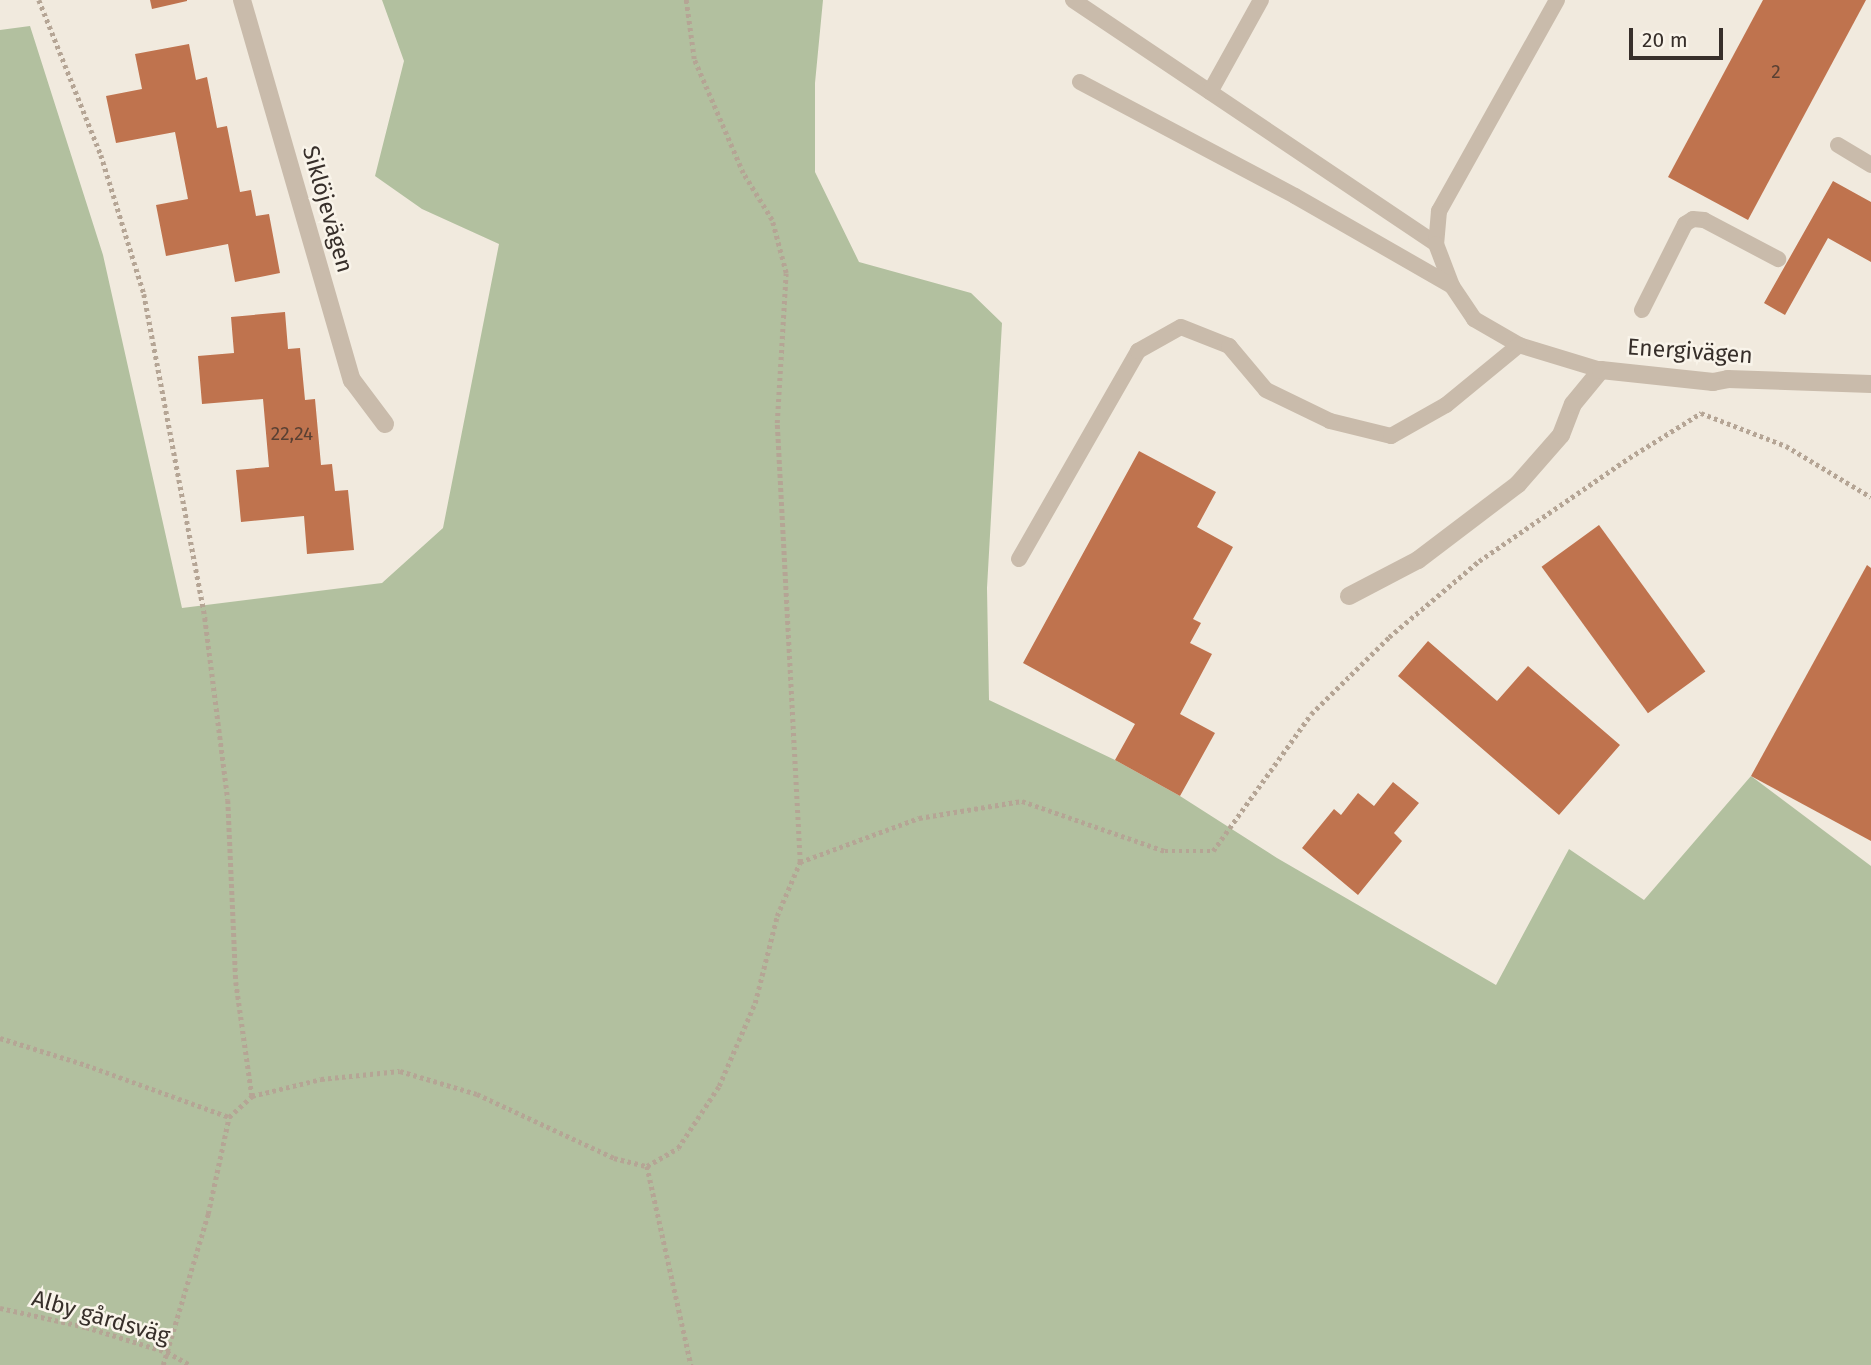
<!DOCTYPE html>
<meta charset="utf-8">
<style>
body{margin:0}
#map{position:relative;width:1871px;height:1365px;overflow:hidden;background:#f1eade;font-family:"Fira Sans",sans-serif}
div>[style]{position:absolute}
.green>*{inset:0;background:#b2c09f}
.building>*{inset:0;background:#bf734e;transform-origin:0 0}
.path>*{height:4.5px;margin-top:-2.25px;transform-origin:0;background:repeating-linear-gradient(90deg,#b5a595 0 3.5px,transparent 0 7px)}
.lane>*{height:16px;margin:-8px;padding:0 8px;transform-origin:8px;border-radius:8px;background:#c9bbab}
.street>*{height:18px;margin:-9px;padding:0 9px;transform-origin:9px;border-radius:9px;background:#c9bbab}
span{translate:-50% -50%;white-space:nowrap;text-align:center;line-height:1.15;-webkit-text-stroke:5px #f9f4ea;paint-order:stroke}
.number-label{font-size:19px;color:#594033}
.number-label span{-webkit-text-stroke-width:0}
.street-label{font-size:23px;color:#372f2a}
.scale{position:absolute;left:1629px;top:28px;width:94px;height:32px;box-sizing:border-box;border:4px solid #372f2a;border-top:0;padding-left:9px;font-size:21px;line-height:24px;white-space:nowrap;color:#372f2a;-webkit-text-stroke:5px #f9f4ea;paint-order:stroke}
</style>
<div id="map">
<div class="green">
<i style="clip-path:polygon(382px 0,823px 0,815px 83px,815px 172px,859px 262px,971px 293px,1002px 323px,987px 588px,989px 700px,1115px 760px,1180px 796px,1277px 858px,1496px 985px,1569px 849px,1644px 900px,1751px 776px,1871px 866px,1871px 1365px,0 1365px,0 30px,30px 26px,103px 255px,182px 608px,382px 583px,443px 528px,499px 244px,422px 209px,375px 176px,404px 61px)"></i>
</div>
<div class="building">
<i style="clip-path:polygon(150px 0,187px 0,187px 1px,152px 9px)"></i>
<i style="clip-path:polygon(1763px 0,1866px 0,1748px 220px,1668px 177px)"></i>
<i style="clip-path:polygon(189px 44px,196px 80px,207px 77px,217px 128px,227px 126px,240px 192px,251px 190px,256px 216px,269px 214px,280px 273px,235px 282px,228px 244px,166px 256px,156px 205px,188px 199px,175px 132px,116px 143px,106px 96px,142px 89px,135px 54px)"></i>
<i style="clip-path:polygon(1833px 181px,1871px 202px,1871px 262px,1828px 238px,1785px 315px,1764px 303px)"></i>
<i style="clip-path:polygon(285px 312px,288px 349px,300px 348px,305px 400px,315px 399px,321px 465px,332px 464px,335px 491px,348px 490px,354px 550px,307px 554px,304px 516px,241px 522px,236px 470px,269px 467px,263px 399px,202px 404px,198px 356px,234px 353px,231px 317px)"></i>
<i style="clip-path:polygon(1139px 451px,1216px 492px,1197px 527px,1233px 547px,1193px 619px,1201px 623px,1190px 643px,1212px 654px,1180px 714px,1215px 733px,1180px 796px,1115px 760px,1135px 724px,1023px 663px)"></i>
<i style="left:1599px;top:525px;width:181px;height:71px;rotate:54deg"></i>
<i style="clip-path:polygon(1867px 565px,1871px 568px,1871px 841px,1751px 776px)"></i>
<i style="clip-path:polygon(1428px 641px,1497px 701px,1528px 666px,1620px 745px,1559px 815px,1398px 676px)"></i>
<i style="clip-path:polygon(1393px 782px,1419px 803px,1394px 833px,1402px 841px,1358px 895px,1302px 848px,1334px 809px,1341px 815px,1358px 793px,1374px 806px)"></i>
</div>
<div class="path">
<i style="left:39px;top:0;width:167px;rotate:68.2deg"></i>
<i style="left:101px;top:155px;width:145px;rotate:72.8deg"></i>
<i style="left:144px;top:294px;width:330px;rotate:79.3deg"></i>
<i style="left:205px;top:618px;width:183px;rotate:82.8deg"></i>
<i style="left:228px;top:800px;width:182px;rotate:87.5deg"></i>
<i style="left:236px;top:982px;width:115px;rotate:82deg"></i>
<i style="left:252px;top:1096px;width:71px;rotate:-13.8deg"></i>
<i style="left:321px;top:1079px;width:79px;rotate:-5.8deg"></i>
<i style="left:400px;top:1071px;width:80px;rotate:16.6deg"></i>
<i style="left:477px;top:1094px;width:151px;rotate:25deg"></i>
<i style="left:614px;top:1158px;width:34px;rotate:14deg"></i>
<i style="left:647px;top:1166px;width:36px;rotate:-30deg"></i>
<i style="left:678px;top:1148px;width:74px;rotate:-56.5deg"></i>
<i style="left:719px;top:1086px;width:90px;rotate:-66.6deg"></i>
<i style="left:755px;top:1003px;width:90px;rotate:-75.8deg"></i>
<i style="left:777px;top:916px;width:59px;rotate:-66.9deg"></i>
<i style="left:800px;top:862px;width:440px;rotate:-93deg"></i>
<i style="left:777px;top:423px;width:150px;rotate:-86.6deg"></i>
<i style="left:786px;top:273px;width:55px;rotate:-104.8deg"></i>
<i style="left:772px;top:220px;width:55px;rotate:-121.7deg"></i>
<i style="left:743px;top:173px;width:124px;rotate:-113.3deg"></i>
<i style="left:694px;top:59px;width:60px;rotate:-97.7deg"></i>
<i style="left:800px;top:862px;width:127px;rotate:-20.3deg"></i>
<i style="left:919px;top:818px;width:104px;rotate:-9.4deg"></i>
<i style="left:1022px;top:801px;width:151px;rotate:19.3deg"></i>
<i style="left:1165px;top:851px;width:48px"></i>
<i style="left:1213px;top:851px;width:168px;rotate:-54.4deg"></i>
<i style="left:1311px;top:714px;width:110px;rotate:-44.6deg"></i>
<i style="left:1389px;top:637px;width:118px;rotate:-40.2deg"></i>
<i style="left:1479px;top:561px;width:182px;rotate:-34.5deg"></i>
<i style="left:1629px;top:458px;width:85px;rotate:-32deg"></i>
<i style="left:1701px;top:413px;width:91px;rotate:21.2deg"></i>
<i style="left:1786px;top:446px;width:99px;rotate:31deg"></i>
<i style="left:0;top:1038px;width:90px;rotate:17.4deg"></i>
<i style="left:86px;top:1065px;width:152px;rotate:20deg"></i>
<i style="left:647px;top:1166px;width:204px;rotate:77.5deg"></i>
<i style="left:0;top:1308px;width:88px;rotate:12.5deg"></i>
<i style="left:86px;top:1327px;width:85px;rotate:17.2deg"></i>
<i style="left:167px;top:1352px;width:26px;rotate:29deg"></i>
<i style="left:163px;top:1365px;width:158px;rotate:-73.4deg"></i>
<i style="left:208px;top:1214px;width:99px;rotate:-77.8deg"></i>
<i style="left:229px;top:1117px;width:31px;rotate:-42deg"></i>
</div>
<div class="lane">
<i style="left:1073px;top:0;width:437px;rotate:33.9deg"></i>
<i style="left:1557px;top:0;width:242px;rotate:119.2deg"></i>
<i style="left:1439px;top:211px;width:33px;rotate:95deg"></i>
<i style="left:1436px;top:244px;width:45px;rotate:69.1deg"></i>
<i style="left:1452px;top:286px;width:40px;rotate:56deg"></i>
<i style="left:1474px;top:319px;width:52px;rotate:30deg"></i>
<i style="left:1519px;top:345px;width:86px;rotate:17deg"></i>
<i style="left:1080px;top:82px;width:243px;rotate:27.9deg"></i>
<i style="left:1295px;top:196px;width:181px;rotate:29.8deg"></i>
<i style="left:1210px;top:92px;width:105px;rotate:-61deg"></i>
<i style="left:1838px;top:145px;width:39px;rotate:31deg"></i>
<i style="left:1642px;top:310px;width:96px;rotate:-63.4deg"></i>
<i style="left:1685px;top:224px;width:9px;rotate:-32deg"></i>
<i style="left:1693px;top:219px;width:11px;rotate:5deg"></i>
<i style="left:1704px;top:220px;width:84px;rotate:27.8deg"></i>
<i style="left:1019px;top:559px;width:240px;rotate:-60.2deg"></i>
<i style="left:1138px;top:351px;width:49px;rotate:-29.2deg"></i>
<i style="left:1181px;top:327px;width:52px;rotate:21.6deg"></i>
<i style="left:1229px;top:346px;width:57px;rotate:49.9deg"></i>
<i style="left:1266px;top:390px;width:71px;rotate:25.8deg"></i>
<i style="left:1330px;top:421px;width:63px;rotate:13.8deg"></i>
<i style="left:1391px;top:436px;width:63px;rotate:-29.4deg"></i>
<i style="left:1446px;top:405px;width:94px;rotate:-39.4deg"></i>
</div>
<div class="street">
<i style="left:242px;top:0;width:396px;rotate:73.9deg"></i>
<i style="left:352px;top:380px;width:55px;rotate:53.1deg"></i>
<i style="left:1349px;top:596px;width:78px;rotate:-27.6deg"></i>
<i style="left:1418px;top:560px;width:126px;rotate:-37.2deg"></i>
<i style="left:1518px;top:484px;width:65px;rotate:-48.7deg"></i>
<i style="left:1561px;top:435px;width:33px;rotate:-69deg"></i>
<i style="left:1573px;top:404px;width:44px;rotate:-50.5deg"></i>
<i style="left:1601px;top:370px;width:113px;rotate:6.1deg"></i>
<i style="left:1713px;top:382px;width:15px;rotate:-11deg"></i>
<i style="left:1728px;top:379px;width:143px;rotate:2deg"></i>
</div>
<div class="number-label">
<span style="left:1776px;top:72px">2</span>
<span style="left:292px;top:434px">22,24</span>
</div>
<div class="street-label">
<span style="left:328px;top:209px;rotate:74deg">Siklöjevägen</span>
<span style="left:1690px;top:351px;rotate:4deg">Energivägen</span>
<span style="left:101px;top:1317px;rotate:16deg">Alby gårdsväg</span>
</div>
<div class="scale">20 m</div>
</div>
